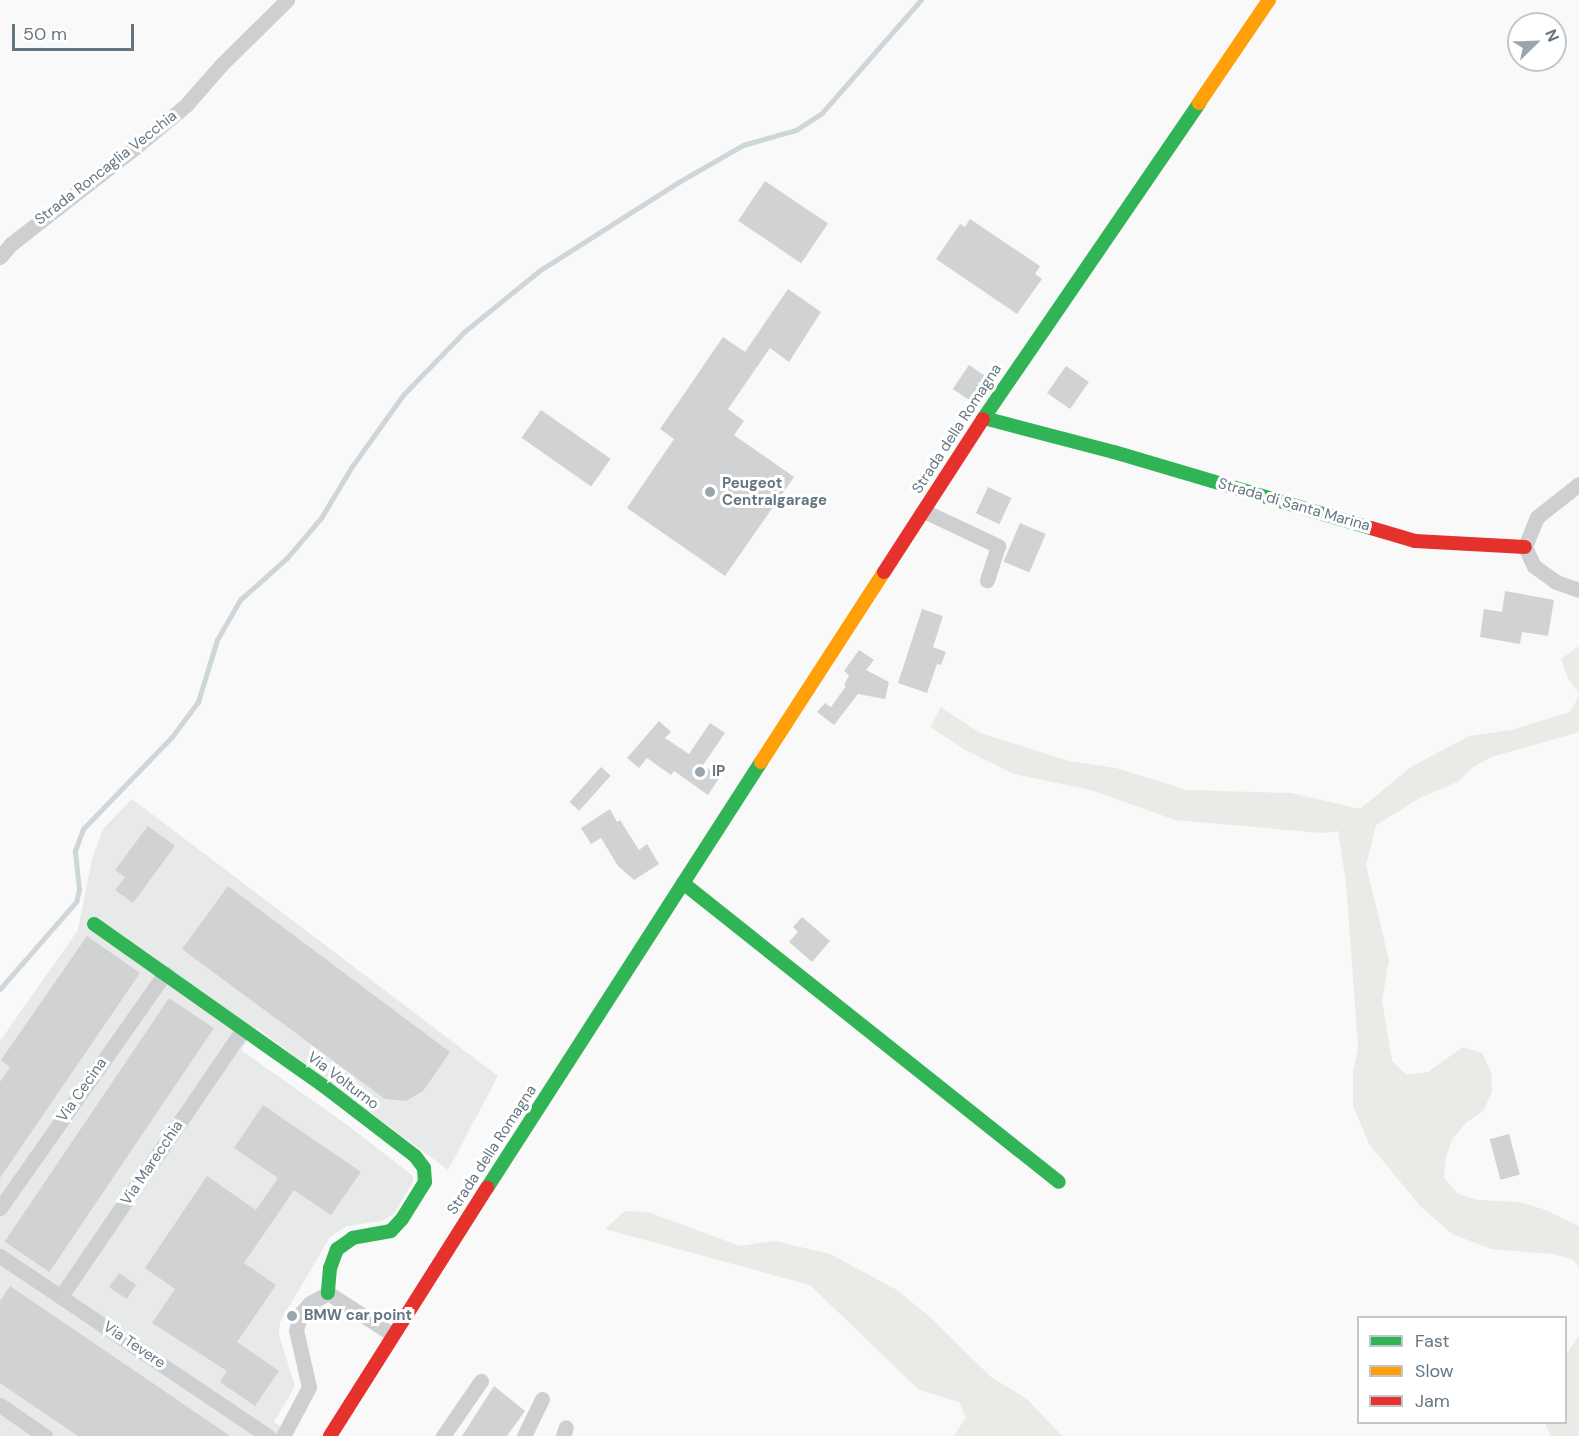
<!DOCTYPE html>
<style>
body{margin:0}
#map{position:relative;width:1579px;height:1436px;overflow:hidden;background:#f9f9f9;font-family:"DM Sans",sans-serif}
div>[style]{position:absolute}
.built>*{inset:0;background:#e8e9e9}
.green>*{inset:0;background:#e8ebe6}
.stream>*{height:4.5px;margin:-2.25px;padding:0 2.25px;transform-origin:2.25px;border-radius:2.25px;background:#ced6d9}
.building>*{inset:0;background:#d0d2d3;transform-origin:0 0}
.street>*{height:15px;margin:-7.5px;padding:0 7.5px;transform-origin:7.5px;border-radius:7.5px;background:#cecfd0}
.fast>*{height:14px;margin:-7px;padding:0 7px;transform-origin:7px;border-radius:7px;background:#30b455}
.slow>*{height:14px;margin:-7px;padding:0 7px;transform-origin:7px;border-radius:7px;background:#ff9f0a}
.jam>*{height:14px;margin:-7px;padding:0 7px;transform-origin:7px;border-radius:7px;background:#e5322d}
.dots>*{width:16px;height:16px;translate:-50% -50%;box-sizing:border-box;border:3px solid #fff;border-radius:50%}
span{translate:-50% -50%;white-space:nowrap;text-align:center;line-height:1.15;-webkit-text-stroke:6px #fff;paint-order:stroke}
.street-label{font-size:15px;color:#657683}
.poi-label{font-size:15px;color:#657683;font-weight:700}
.left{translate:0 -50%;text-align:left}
.legend{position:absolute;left:1357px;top:1316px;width:210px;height:108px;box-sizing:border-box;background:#fff;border:2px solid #c1c8cd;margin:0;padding:8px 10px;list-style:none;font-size:18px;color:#657683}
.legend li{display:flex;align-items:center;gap:12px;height:30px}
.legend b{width:30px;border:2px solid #c1c8cd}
.north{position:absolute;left:1507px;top:12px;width:60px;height:60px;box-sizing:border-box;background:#fff;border:2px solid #c1c8cd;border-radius:50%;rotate:67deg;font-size:16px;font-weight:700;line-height:24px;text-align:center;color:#657683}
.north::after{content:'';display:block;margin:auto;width:21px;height:27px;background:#99a4ac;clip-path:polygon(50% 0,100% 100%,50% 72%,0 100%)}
.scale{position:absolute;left:12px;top:24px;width:122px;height:27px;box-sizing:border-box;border:3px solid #657683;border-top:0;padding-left:8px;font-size:18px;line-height:21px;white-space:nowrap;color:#657683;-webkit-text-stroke:4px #fff;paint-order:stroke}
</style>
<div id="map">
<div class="built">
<i style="clip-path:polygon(132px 799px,498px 1076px,448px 1170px,257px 1028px,241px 1050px,346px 1124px,413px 1176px,413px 1182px,393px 1215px,382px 1221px,347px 1226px,330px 1237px,280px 1322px,279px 1335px,295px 1386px,274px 1422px,294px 1436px,0 1436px,0 1041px,78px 930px,92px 859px,103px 829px)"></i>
</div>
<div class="green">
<i style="clip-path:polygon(1579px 646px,1579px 693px,1568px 678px,1561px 659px)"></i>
<i style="clip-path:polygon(1579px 696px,1579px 732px,1491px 757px,1473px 767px,1459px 781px,1420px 798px,1376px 825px,1366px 865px,1389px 960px,1382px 1001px,1392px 1061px,1407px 1075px,1428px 1072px,1463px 1047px,1482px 1053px,1491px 1071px,1492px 1091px,1484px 1110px,1467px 1122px,1453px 1138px,1446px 1157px,1444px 1178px,1458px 1194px,1478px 1200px,1519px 1202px,1543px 1209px,1579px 1226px,1579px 1267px,1572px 1259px,1553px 1254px,1491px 1249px,1452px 1234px,1421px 1207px,1369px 1144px,1353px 1106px,1353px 1074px,1358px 1046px,1346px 883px,1338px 831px,1322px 833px,1175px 820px,1091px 790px,1014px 774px,965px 750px,930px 727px,941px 707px,980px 733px,1069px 761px,1116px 768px,1187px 790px,1291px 793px,1360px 809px,1411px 767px,1441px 751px,1469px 736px,1511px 730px,1570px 712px)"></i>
<i style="clip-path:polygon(625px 1211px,648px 1212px,740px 1246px,775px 1241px,830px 1254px,897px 1290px,930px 1317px,991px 1377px,1027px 1399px,1062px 1436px,954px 1436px,966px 1417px,959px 1402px,919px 1390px,810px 1285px,605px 1229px)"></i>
<i style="clip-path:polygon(1579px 1335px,1579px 1436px,1551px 1436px,1545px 1423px,1566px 1422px,1566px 1355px)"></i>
</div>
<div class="stream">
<i style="left:0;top:989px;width:116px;rotate:-48.9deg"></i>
<i style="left:76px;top:902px;width:12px;rotate:-76deg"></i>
<i style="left:79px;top:890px;width:39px;rotate:-96deg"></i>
<i style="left:75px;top:851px;width:23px;rotate:-70deg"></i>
<i style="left:83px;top:829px;width:127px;rotate:-46deg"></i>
<i style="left:171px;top:738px;width:45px;rotate:-53.1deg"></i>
<i style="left:198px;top:702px;width:65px;rotate:-73deg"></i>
<i style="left:217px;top:640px;width:46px;rotate:-60.1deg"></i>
<i style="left:240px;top:600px;width:63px;rotate:-41.8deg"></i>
<i style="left:287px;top:558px;width:52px;rotate:-49.6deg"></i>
<i style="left:321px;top:518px;width:58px;rotate:-59deg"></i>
<i style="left:351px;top:468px;width:90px;rotate:-54.5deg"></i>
<i style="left:403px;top:395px;width:88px;rotate:-45.9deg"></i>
<i style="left:464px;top:332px;width:97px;rotate:-39.1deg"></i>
<i style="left:539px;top:271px;width:164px;rotate:-32.5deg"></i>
<i style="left:677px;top:183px;width:76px;rotate:-29.9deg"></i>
<i style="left:743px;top:145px;width:55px;rotate:-15.8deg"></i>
<i style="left:796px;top:130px;width:31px;rotate:-33deg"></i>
<i style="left:822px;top:113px;width:150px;rotate:-48.8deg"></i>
</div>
<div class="building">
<i style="left:765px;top:181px;width:76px;height:48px;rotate:34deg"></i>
<i style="clip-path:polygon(970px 219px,1040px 266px,1035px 274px,1042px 279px,1017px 314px,936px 259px,960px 224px,965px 227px)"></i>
<i style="clip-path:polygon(788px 289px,821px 312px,789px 362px,770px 348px,728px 409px,744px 421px,734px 435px,794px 477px,725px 576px,627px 508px,674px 439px,660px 429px,723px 337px,745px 352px)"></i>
<i style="left:969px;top:365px;width:22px;height:29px;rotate:34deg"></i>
<i style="left:1066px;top:366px;width:28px;height:33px;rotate:35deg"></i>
<i style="left:541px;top:410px;width:85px;height:34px;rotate:35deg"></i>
<i style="left:988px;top:487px;width:26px;height:29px;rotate:25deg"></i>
<i style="left:1020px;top:523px;width:28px;height:42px;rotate:23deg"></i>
<i style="clip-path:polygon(1505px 591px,1554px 600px,1548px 636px,1522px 632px,1520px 644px,1480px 637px,1484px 609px,1502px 612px)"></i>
<i style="clip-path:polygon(922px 609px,943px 616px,933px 647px,946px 652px,941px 665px,937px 664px,927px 693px,898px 683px)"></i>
<i style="clip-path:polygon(859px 650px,874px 660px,866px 670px,889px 682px,885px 699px,858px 694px,834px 725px,817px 712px,825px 703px,831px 707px,846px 686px,844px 685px,849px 675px,844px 671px)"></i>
<i style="clip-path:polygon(659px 721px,671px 732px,665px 738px,689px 754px,710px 723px,725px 733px,703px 765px,720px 777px,708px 795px,674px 771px,671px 775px,647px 758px,639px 768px,627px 758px)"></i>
<i style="left:601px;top:767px;width:13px;height:47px;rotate:42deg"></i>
<i style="clip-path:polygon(610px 809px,617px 822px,620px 820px,639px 850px,647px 844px,659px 864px,634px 880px,618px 866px,601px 838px,591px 844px,581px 828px)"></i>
<i style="clip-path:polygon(148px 826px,175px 846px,133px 903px,115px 890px,125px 877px,115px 870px)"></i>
<i style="clip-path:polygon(228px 886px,450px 1052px,423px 1091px,406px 1101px,385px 1099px,182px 949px)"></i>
<i style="clip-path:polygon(802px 917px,830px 941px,812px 962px,789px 942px,798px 932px,793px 927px)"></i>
<i style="clip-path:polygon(87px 936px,140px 973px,0 1178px,0 1082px,10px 1067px,1px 1060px)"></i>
<i style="left:169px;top:998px;width:54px;height:294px;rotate:34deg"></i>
<i style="clip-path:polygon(263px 1105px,361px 1172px,331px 1215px,294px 1190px,244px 1263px,276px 1285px,237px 1342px,279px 1371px,255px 1406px,220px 1382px,227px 1371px,152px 1323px,175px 1289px,145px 1268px,207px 1176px,256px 1210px,278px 1178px,234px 1148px)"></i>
<i style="left:1509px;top:1134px;width:42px;height:20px;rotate:75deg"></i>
<i style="left:119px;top:1273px;width:21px;height:17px;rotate:35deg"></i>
<i style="clip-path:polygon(10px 1286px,201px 1416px,230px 1436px,78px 1436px,0 1383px,0 1301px)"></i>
<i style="clip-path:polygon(494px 1386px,525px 1411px,507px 1436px,462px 1436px)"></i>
</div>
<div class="street">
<i style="left:0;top:257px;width:17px;rotate:-50deg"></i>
<i style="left:11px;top:244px;width:160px;rotate:-37.9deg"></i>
<i style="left:137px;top:146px;width:64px;rotate:-39.9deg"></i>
<i style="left:186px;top:105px;width:53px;rotate:-48.8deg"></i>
<i style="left:221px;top:65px;width:93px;rotate:-44.6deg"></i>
<i style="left:1579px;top:484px;width:53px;rotate:141.8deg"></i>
<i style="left:1537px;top:517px;width:32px;rotate:112deg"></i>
<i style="left:1525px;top:547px;width:21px;rotate:65deg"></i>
<i style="left:1534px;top:566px;width:27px;rotate:36deg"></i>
<i style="left:1556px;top:582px;width:24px;rotate:19deg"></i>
<i style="left:924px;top:511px;width:82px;rotate:25.3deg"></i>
<i style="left:998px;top:546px;width:36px;rotate:108deg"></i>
<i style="left:0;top:1208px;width:287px;rotate:-54.9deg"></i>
<i style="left:0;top:1256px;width:323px;rotate:33.9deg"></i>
<i style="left:61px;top:1296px;width:323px;rotate:-55.7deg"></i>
<i style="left:0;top:1405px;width:55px;rotate:34.6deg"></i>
<i style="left:283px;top:1436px;width:55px;rotate:-62deg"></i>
<i style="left:309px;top:1387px;width:58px;rotate:-102.8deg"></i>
<i style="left:296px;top:1330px;width:18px;rotate:-74deg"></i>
<i style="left:301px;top:1313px;width:13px;rotate:-48deg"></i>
<i style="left:310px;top:1303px;width:21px;rotate:-29deg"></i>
<i style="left:328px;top:1293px;width:76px;rotate:32.6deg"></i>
<i style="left:443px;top:1436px;width:67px;rotate:-55.4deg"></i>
<i style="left:524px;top:1436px;width:41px;rotate:-64.1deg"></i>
<i style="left:563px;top:1436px;width:9px;rotate:-72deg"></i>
</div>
<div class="fast">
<i style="left:984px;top:418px;width:134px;rotate:14.7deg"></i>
<i style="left:1114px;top:452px;width:268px;rotate:16.5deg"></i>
<i style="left:983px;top:419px;width:383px;rotate:-55.6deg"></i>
<i style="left:683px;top:883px;width:480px;rotate:38.5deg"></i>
<i style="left:94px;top:924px;width:283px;rotate:35.2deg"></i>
<i style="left:325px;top:1087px;width:113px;rotate:37.5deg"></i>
<i style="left:415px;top:1156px;width:15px;rotate:53deg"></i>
<i style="left:424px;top:1168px;width:14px;rotate:86deg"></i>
<i style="left:425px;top:1182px;width:44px;rotate:121.9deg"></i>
<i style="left:402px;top:1219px;width:16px;rotate:133deg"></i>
<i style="left:391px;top:1231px;width:39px;rotate:170deg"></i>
<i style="left:353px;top:1238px;width:19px;rotate:145deg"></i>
<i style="left:337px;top:1249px;width:20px;rotate:110deg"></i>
<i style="left:330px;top:1268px;width:25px;rotate:95deg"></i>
<i style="left:487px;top:1188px;width:507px;rotate:-57.25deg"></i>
</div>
<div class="slow">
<i style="left:1199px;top:103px;width:125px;rotate:-55.8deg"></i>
<i style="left:761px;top:762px;width:226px;rotate:-57.1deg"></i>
</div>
<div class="jam">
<i style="left:1371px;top:528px;width:46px;rotate:16.5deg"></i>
<i style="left:1415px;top:541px;width:110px;rotate:3.1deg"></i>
<i style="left:884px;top:572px;width:182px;rotate:-57.1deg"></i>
<i style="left:330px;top:1436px;width:294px;rotate:-57.7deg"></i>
</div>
<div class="dots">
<i style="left:710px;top:492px;background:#99a4ac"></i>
<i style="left:700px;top:772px;background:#99a4ac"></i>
<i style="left:292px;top:1316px;background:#99a4ac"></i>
</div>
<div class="street-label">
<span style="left:106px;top:168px;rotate:-38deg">Strada Roncaglia Vecchia</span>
<span style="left:957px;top:429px;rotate:-57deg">Strada della Romagna</span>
<span style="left:1294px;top:505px;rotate:16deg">Strada di Santa Marina</span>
<span style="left:343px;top:1081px;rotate:37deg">Via Volturno</span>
<span style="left:82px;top:1090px;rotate:-55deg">Via Cecina</span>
<span style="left:492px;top:1150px;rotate:-57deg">Strada della Romagna</span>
<span style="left:152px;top:1163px;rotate:-56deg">Via Marecchia</span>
<span style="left:134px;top:1345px;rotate:34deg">Via Tevere</span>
</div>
<div class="poi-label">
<span class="left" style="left:722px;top:492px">Peugeot<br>Centralgarage</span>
<span class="left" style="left:712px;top:772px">IP</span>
<span class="left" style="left:304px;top:1316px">BMW car point</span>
</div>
<ul class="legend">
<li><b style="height:8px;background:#30b455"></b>Fast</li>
<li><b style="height:8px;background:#ff9f0a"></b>Slow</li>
<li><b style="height:8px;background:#e5322d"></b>Jam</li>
</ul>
<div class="north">N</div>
<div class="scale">50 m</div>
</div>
